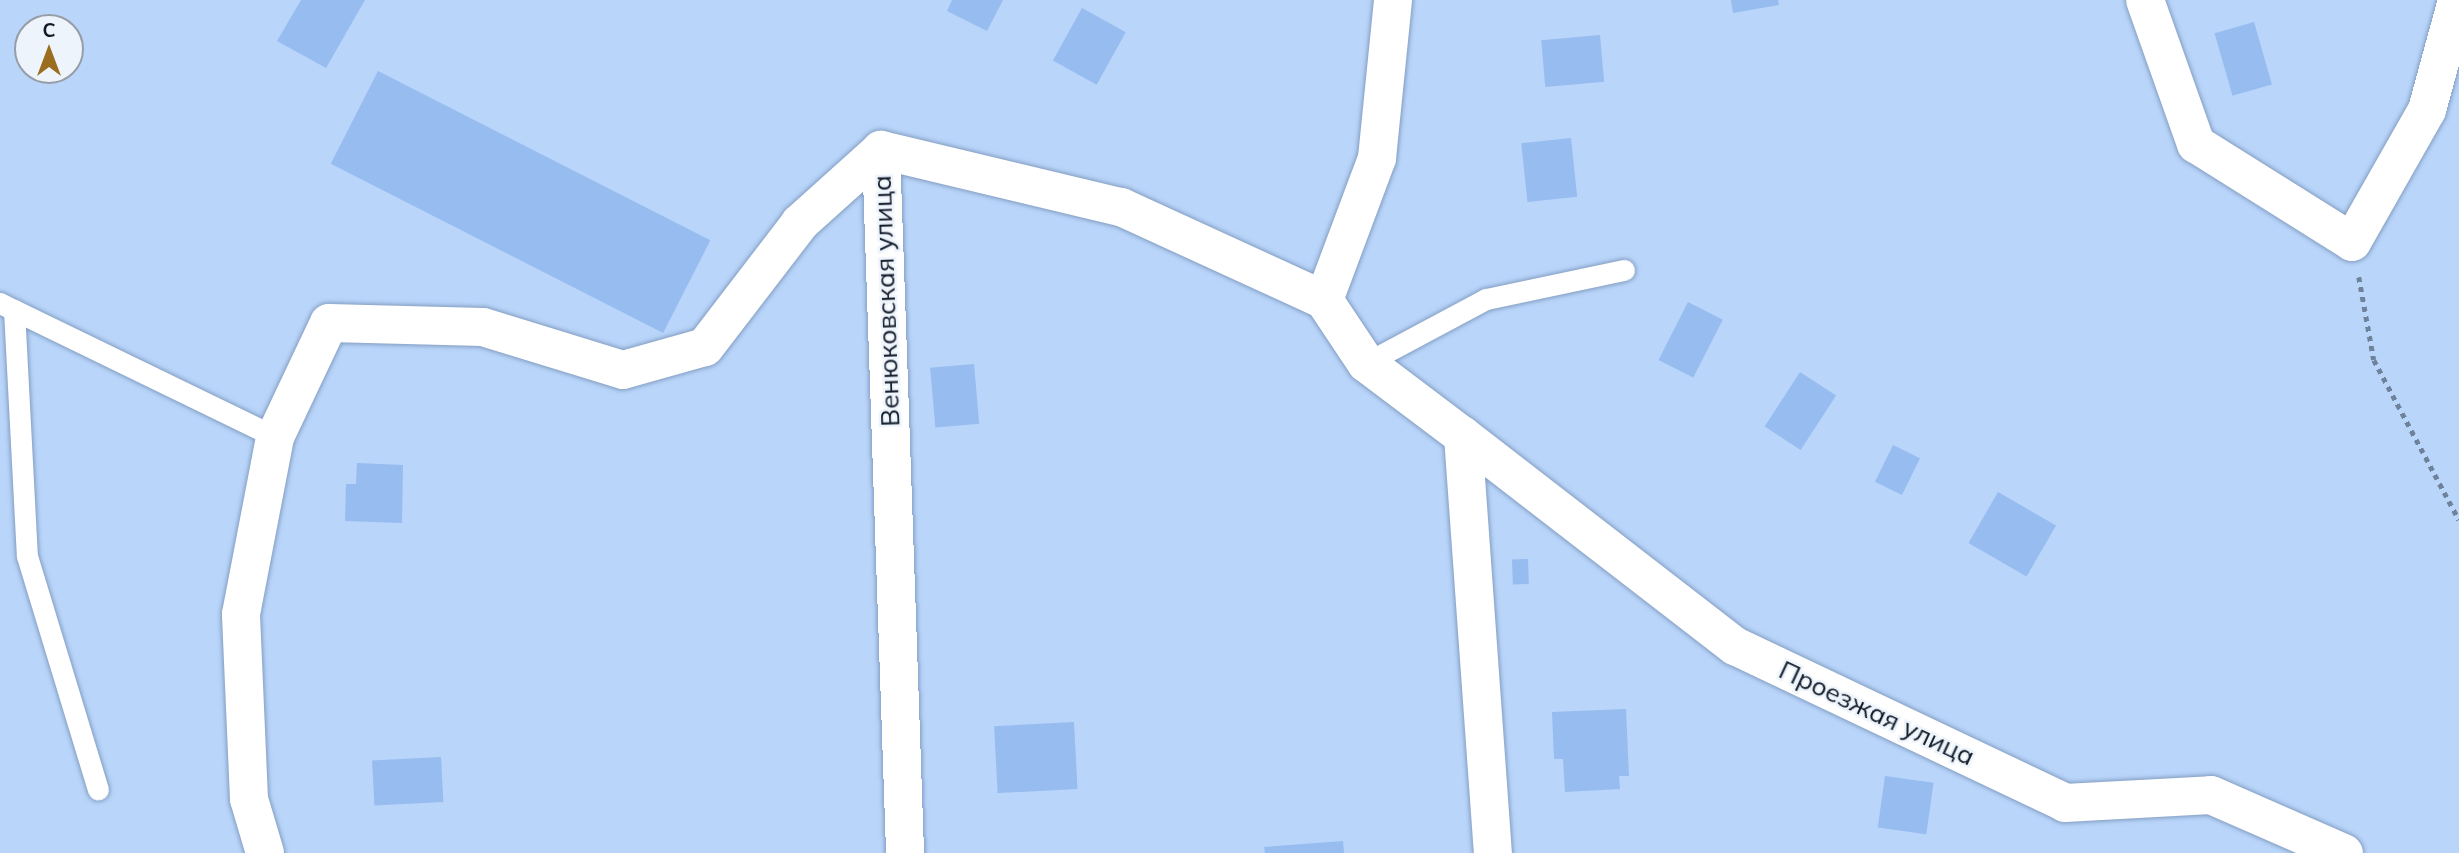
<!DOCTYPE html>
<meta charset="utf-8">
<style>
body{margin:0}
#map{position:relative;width:2459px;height:853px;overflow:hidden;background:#b9d5fa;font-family:Mulish,sans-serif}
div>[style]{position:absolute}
.building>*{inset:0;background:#96bcf0;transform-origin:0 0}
.path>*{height:4.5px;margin-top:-2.25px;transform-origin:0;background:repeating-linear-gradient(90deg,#6e829c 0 5px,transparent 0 10px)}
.roads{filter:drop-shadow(0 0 2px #849ec2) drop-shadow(0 0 2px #849ec2)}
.service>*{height:21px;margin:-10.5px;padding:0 10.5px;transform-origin:10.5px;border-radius:10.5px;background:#fff}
.minor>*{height:38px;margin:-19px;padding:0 19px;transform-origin:19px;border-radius:19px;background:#fff}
span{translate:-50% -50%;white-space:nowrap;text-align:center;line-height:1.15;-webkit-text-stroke:5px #eef4fb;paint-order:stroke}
.street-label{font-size:26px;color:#111a28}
.north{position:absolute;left:14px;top:14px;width:70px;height:70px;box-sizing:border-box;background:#eef4fb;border:2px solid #969da7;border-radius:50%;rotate:0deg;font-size:19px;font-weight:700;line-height:28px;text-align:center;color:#111a28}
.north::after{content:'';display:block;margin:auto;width:24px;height:32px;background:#9b6d1e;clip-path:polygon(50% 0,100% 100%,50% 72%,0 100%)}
</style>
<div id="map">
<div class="building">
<i style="clip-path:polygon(301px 0,365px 0,326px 68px,277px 41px)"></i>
<i style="clip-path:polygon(952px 0,1003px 0,987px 31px,947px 11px)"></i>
<i style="clip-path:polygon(1731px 0,1778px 0,1779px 5px,1733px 13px)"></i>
<i style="left:1082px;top:8px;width:50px;height:60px;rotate:29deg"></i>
<i style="left:2254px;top:22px;width:65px;height:41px;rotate:74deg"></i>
<i style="left:1600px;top:35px;width:47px;height:59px;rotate:85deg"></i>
<i style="left:378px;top:71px;width:373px;height:104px;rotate:27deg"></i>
<i style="left:1571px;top:138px;width:59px;height:50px;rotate:84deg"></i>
<i style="left:1688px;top:302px;width:39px;height:65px;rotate:27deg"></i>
<i style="left:974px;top:364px;width:60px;height:44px;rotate:85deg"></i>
<i style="left:1800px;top:372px;width:43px;height:65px;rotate:33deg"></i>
<i style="left:1893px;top:445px;width:30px;height:41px;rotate:26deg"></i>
<i style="clip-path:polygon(357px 463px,403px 465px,402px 523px,345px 521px,346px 484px,356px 484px)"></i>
<i style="left:1998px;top:492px;width:67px;height:59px;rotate:30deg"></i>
<i style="left:1528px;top:559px;width:25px;height:16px;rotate:88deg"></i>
<i style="clip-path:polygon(1626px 709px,1629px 776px,1619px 776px,1620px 789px,1565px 792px,1563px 759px,1554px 759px,1552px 712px)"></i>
<i style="left:1074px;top:722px;width:67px;height:80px;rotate:87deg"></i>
<i style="left:441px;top:757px;width:45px;height:69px;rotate:87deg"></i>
<i style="left:1885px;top:776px;width:49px;height:52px;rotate:8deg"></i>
<i style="clip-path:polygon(1343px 841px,1344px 853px,1265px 853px,1264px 847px)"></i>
</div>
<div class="path">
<i style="left:2359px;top:277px;width:84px;rotate:79.8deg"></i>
<i style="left:2374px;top:360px;width:181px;rotate:62deg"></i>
</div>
<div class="roads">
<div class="service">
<i style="left:0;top:303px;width:16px;rotate:27deg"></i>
<i style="left:14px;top:310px;width:246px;rotate:87deg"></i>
<i style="left:27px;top:556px;width:244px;rotate:73.1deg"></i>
<i style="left:14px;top:310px;width:290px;rotate:25.9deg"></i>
<i style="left:1366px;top:363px;width:136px;rotate:-28.1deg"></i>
<i style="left:1486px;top:299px;width:141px;rotate:-11.9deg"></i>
</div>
<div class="minor">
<i style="left:2145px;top:0;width:153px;rotate:70.5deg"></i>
<i style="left:2196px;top:144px;width:184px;rotate:32.1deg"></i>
<i style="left:2352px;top:242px;width:152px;rotate:-60.4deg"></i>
<i style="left:2427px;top:110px;width:114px;rotate:-74.7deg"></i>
<i style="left:881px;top:150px;width:247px;rotate:13.4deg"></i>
<i style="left:1121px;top:207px;width:223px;rotate:24.6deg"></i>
<i style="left:1324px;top:300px;width:76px;rotate:56.3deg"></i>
<i style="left:1366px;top:363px;width:121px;rotate:37deg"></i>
<i style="left:1463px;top:436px;width:418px;rotate:85.9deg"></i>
<i style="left:881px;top:150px;width:703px;rotate:88.04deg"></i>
<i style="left:1324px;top:300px;width:152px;rotate:-69.5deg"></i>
<i style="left:1377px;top:158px;width:159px;rotate:-84.2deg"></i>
<i style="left:1463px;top:436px;width:344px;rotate:37.7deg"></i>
<i style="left:1735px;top:646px;width:365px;rotate:25.4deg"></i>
<i style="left:2065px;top:803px;width:146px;rotate:-3.1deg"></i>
<i style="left:2211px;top:795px;width:145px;rotate:23.6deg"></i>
<i style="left:265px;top:853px;width:56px;rotate:-106.5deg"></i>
<i style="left:249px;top:799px;width:185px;rotate:-92.5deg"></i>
<i style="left:241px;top:614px;width:180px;rotate:-79.1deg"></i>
<i style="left:275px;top:437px;width:126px;rotate:-64.7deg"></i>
<i style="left:329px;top:323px;width:154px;rotate:1.5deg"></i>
<i style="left:483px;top:327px;width:146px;rotate:17.1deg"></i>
<i style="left:623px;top:370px;width:85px;rotate:-15.7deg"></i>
<i style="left:705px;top:347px;width:156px;rotate:-52.5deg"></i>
<i style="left:800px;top:223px;width:109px;rotate:-42deg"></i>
</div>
</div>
<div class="street-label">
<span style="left:886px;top:301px;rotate:-92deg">Венюковская улица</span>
<span style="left:1877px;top:713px;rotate:25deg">Проезжая улица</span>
</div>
<div class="north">С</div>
</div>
